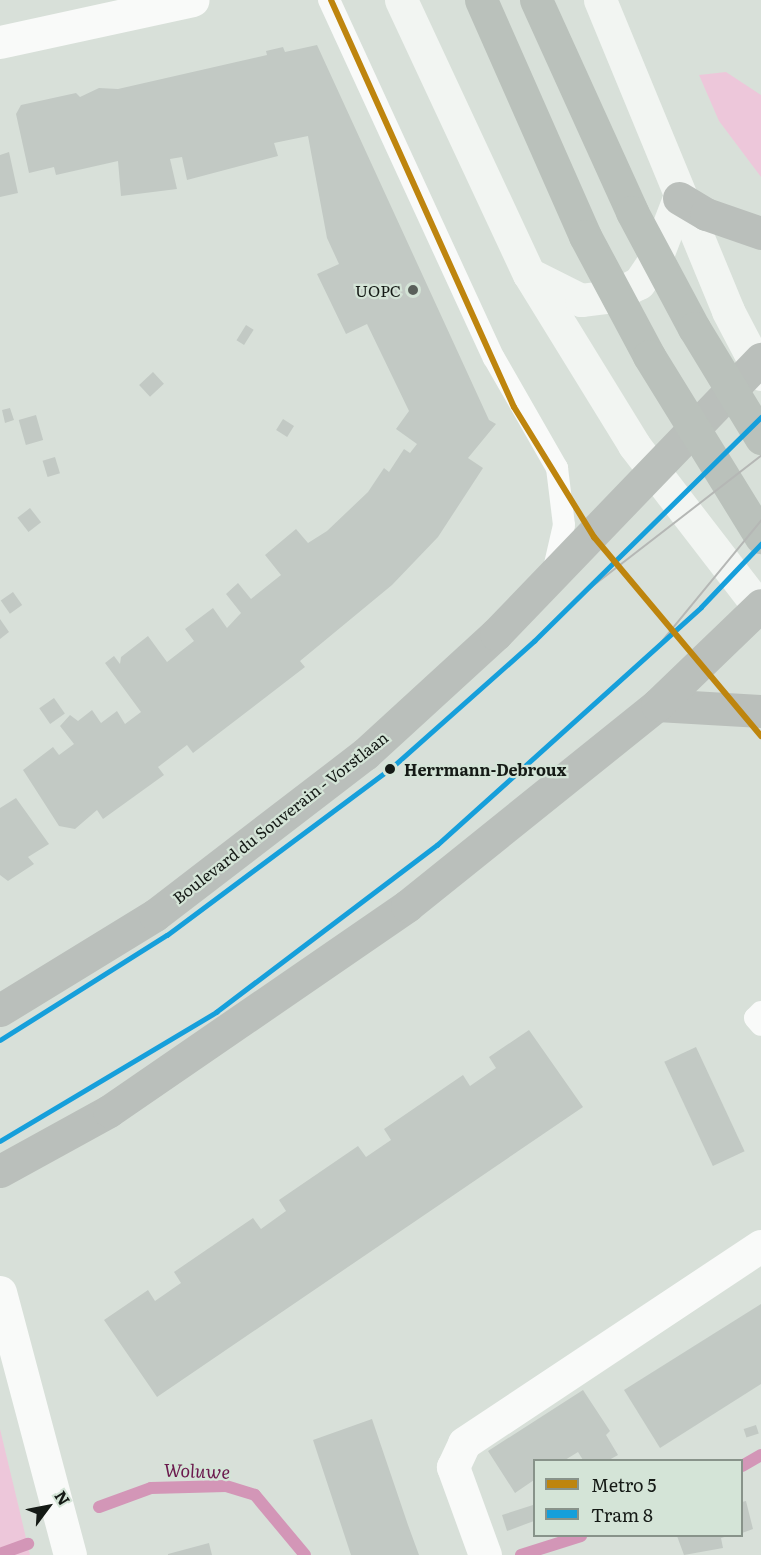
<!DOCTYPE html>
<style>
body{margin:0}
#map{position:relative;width:761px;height:1555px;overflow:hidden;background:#d8e0d9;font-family:Literata,serif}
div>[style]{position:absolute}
.green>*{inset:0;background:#edc7da}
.stream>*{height:12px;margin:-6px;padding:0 6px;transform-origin:6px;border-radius:6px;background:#d396b7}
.building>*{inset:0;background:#c2c9c4;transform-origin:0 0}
.service>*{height:22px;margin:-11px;padding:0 11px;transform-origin:11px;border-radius:11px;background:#f9faf9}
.minor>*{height:33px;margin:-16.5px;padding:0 16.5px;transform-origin:16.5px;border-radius:16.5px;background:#f9faf9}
.secondary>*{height:33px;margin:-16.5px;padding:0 16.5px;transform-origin:16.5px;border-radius:16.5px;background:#f2f5f2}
.primary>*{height:33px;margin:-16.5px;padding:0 16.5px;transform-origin:16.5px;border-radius:16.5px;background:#babfbb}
.trunk>*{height:33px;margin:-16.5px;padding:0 16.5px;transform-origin:16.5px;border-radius:16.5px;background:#bac1bb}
.tram>*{height:1.5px;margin:-0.75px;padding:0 0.75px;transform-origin:0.75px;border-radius:0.75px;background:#b5b7b5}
.tram-1>*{height:4.5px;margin:-2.25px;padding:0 2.25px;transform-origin:2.25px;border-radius:2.25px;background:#169fdb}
.metro-1>*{height:6px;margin:-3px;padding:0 3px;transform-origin:3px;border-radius:3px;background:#be850e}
.dots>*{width:16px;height:16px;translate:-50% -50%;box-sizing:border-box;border:3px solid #d4e4d7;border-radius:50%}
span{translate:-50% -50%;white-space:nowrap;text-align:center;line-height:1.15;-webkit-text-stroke:4.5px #d4e4d7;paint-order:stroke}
.poi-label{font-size:16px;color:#151a16}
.right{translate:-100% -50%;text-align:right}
.stop-label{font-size:16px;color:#151a16;font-weight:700}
.left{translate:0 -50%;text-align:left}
.street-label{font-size:16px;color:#151a16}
.water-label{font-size:18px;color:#6b194d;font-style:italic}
.legend{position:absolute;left:533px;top:1459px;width:210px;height:78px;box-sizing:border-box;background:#d4e4d7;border:2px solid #88938a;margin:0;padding:8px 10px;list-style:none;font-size:18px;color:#151a16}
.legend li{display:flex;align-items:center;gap:12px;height:30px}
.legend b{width:30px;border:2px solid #88938a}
.north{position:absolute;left:18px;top:1477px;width:60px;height:60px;-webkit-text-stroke:4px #d4e4d7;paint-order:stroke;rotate:58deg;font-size:16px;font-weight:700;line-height:24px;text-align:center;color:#151a16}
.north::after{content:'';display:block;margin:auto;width:21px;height:27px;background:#151a16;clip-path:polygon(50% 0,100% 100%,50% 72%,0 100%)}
</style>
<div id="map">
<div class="green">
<i style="clip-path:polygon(726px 72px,761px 95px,761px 177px,719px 121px,699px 75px)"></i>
<i style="clip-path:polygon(0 1429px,18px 1504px,30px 1555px,0 1555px)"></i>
</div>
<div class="stream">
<i style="left:742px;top:1466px;width:22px;rotate:-30deg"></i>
<i style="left:99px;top:1507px;width:55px;rotate:-20.1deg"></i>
<i style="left:151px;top:1488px;width:75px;rotate:-1.5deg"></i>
<i style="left:226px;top:1486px;width:30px;rotate:17deg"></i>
<i style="left:255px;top:1495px;width:78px;rotate:50.2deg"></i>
<i style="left:0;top:1554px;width:30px;rotate:-20deg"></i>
<i style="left:521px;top:1555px;width:63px;rotate:-17.6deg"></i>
</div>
<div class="building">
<i style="clip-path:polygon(317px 45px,489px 420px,496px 424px,468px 458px,483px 468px,438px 537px,392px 585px,300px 661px,305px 667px,193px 753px,187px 745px,158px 767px,164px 775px,103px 819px,97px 810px,75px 829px,59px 826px,23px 770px,53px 747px,59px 755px,74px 744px,60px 726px,70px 715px,78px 721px,92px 710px,101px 723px,117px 711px,125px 724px,141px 712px,105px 663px,114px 656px,120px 664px,121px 657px,148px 636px,167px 662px,194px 641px,185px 629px,213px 608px,227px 628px,241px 613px,226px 594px,238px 583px,251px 599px,281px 575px,265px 555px,296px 529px,308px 543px,327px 531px,368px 492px,384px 468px,389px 472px,404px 449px,410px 453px,417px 444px,396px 429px,409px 411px,367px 324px,346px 334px,317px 274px,339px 264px,327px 238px,308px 136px,274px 143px,278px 156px,187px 180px,182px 157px,170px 159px,177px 189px,121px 196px,118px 161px,56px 175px,54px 167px,29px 173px,16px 114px,21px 105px,76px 93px,80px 97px,99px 88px,118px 89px,267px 55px,266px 51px,283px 47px,285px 52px)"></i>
<i style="clip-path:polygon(9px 152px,18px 193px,0 197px,0 155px)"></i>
<i style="left:246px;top:325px;width:9px;height:18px;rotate:32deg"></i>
<i style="left:153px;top:372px;width:16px;height:19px;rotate:47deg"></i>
<i style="clip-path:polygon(10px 408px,14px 420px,5px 423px,2px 410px)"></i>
<i style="left:36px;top:415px;width:26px;height:18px;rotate:74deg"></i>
<i style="left:283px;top:419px;width:13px;height:13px;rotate:32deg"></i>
<i style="left:55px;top:457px;width:17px;height:13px;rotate:73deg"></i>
<i style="left:30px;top:508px;width:18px;height:16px;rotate:52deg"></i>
<i style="left:13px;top:592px;width:16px;height:15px;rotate:55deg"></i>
<i style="clip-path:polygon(0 619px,9px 632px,0 639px)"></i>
<i style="left:54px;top:698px;width:19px;height:18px;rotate:55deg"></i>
<i style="clip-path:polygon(16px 798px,49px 844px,28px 857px,34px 864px,8px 881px,0 875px,0 808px)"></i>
<i style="clip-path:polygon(529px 1030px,583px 1107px,157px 1397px,104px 1320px,148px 1290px,155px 1301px,181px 1283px,174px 1272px,253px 1218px,261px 1229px,286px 1211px,279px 1200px,358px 1146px,366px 1157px,391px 1140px,384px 1129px,463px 1075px,470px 1086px,496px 1068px,489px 1057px)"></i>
<i style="left:696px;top:1047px;width:115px;height:35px;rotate:65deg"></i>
<i style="clip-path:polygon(761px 1304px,761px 1384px,660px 1448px,624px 1390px)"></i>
<i style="clip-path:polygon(583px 1390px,610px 1431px,606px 1435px,618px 1455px,609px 1460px,583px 1460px,578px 1452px,565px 1460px,534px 1460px,534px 1480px,515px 1493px,488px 1451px)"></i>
<i style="clip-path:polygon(372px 1419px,408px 1525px,419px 1555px,351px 1555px,313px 1440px)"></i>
<i style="left:756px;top:1425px;width:9px;height:13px;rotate:72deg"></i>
<i style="clip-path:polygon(746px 1501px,753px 1529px,742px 1533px,742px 1502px)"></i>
<i style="clip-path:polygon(533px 1505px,534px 1521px,507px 1531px,502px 1515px)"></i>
<i style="clip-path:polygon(677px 1536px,728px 1536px,721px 1538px,723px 1548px,684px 1555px)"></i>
<i style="clip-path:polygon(209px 1543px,212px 1555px,168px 1555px,168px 1554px)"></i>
</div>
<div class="service">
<i style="left:329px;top:0;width:394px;rotate:65.3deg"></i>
<i style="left:494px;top:358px;width:127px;rotate:60.2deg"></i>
<i style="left:557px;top:468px;width:57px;rotate:83deg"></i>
<i style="left:564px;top:525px;width:49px;rotate:102.9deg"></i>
<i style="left:761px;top:1012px;width:8px;rotate:135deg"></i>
<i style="left:755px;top:1018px;width:9px;rotate:49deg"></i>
</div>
<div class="minor">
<i style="left:0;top:42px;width:197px;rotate:-12.3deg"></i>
<i style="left:0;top:1292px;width:272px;rotate:75.1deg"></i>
<i style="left:485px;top:1555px;width:94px;rotate:-110deg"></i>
<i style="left:453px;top:1467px;width:26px;rotate:-65deg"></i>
<i style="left:464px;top:1443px;width:356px;rotate:-33.6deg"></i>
</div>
<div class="secondary">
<i style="left:401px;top:0;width:302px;rotate:65deg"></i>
<i style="left:529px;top:274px;width:201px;rotate:58.4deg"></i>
<i style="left:634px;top:445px;width:208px;rotate:52.4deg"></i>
<i style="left:600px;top:0;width:336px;rotate:67.6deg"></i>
<i style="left:728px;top:311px;width:71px;rotate:62.4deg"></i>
<i style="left:529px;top:274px;width:58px;rotate:26.6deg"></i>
<i style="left:581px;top:300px;width:32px;rotate:-7deg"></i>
<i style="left:613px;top:296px;width:29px;rotate:-27deg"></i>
<i style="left:639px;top:283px;width:30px;rotate:-56deg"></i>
<i style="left:656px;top:258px;width:64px;rotate:-69deg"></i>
</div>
<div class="primary">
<i style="left:679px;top:198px;width:31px;rotate:31deg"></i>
<i style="left:706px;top:214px;width:58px;rotate:19.1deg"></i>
<i style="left:657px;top:705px;width:104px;rotate:3.3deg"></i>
<i style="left:0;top:1010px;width:182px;rotate:-31.5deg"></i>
<i style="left:155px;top:915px;width:265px;rotate:-37.5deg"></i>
<i style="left:365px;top:754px;width:178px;rotate:-42.5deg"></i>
<i style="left:496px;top:634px;width:382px;rotate:-46.1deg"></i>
<i style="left:0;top:1171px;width:124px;rotate:-28.8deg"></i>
<i style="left:109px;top:1111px;width:362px;rotate:-34.5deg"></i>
<i style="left:407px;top:906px;width:321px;rotate:-38.8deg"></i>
<i style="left:657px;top:705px;width:144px;rotate:-43.9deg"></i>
</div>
<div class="trunk">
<i style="left:481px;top:0;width:258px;rotate:66.2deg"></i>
<i style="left:585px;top:236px;width:136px;rotate:61.9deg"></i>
<i style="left:649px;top:356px;width:213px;rotate:58.3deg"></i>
<i style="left:536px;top:0;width:233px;rotate:65.6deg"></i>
<i style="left:632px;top:212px;width:132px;rotate:61.9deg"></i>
<i style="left:694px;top:328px;width:129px;rotate:58.7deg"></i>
</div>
<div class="tram">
<i style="left:585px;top:592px;width:222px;rotate:-37.7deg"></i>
<i style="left:659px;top:645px;width:161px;rotate:-50.6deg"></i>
</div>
<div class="tram-1">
<i style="left:0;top:1040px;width:197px;rotate:-32.2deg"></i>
<i style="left:167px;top:935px;width:278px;rotate:-36.7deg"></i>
<i style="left:390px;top:769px;width:193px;rotate:-41.6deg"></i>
<i style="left:534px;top:641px;width:319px;rotate:-44.6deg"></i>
<i style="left:0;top:1141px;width:252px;rotate:-30.8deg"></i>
<i style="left:216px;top:1012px;width:277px;rotate:-37.1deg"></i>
<i style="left:437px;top:845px;width:355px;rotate:-42deg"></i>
<i style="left:701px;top:607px;width:87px;rotate:-46.4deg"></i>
</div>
<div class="metro-1">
<i style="left:331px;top:0;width:446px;rotate:65.8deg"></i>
<i style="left:514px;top:407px;width:153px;rotate:58.4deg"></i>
<i style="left:594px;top:537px;width:260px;rotate:50deg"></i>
</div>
<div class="dots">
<i style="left:413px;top:290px;background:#595f5a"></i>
<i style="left:390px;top:769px;background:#151a16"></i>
</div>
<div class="poi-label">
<span class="right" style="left:401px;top:290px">UOPC</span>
</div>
<div class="stop-label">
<span class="left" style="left:404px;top:769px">Herrmann-Debroux</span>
</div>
<div class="street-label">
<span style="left:280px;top:817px;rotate:-38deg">Boulevard du Souverain - Vorstlaan</span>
</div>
<div class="water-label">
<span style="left:197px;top:1471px;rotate:2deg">Woluwe</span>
</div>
<ul class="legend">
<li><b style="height:8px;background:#be850e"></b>Metro 5</li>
<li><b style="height:8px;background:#169fdb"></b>Tram 8</li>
</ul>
<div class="north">N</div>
</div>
